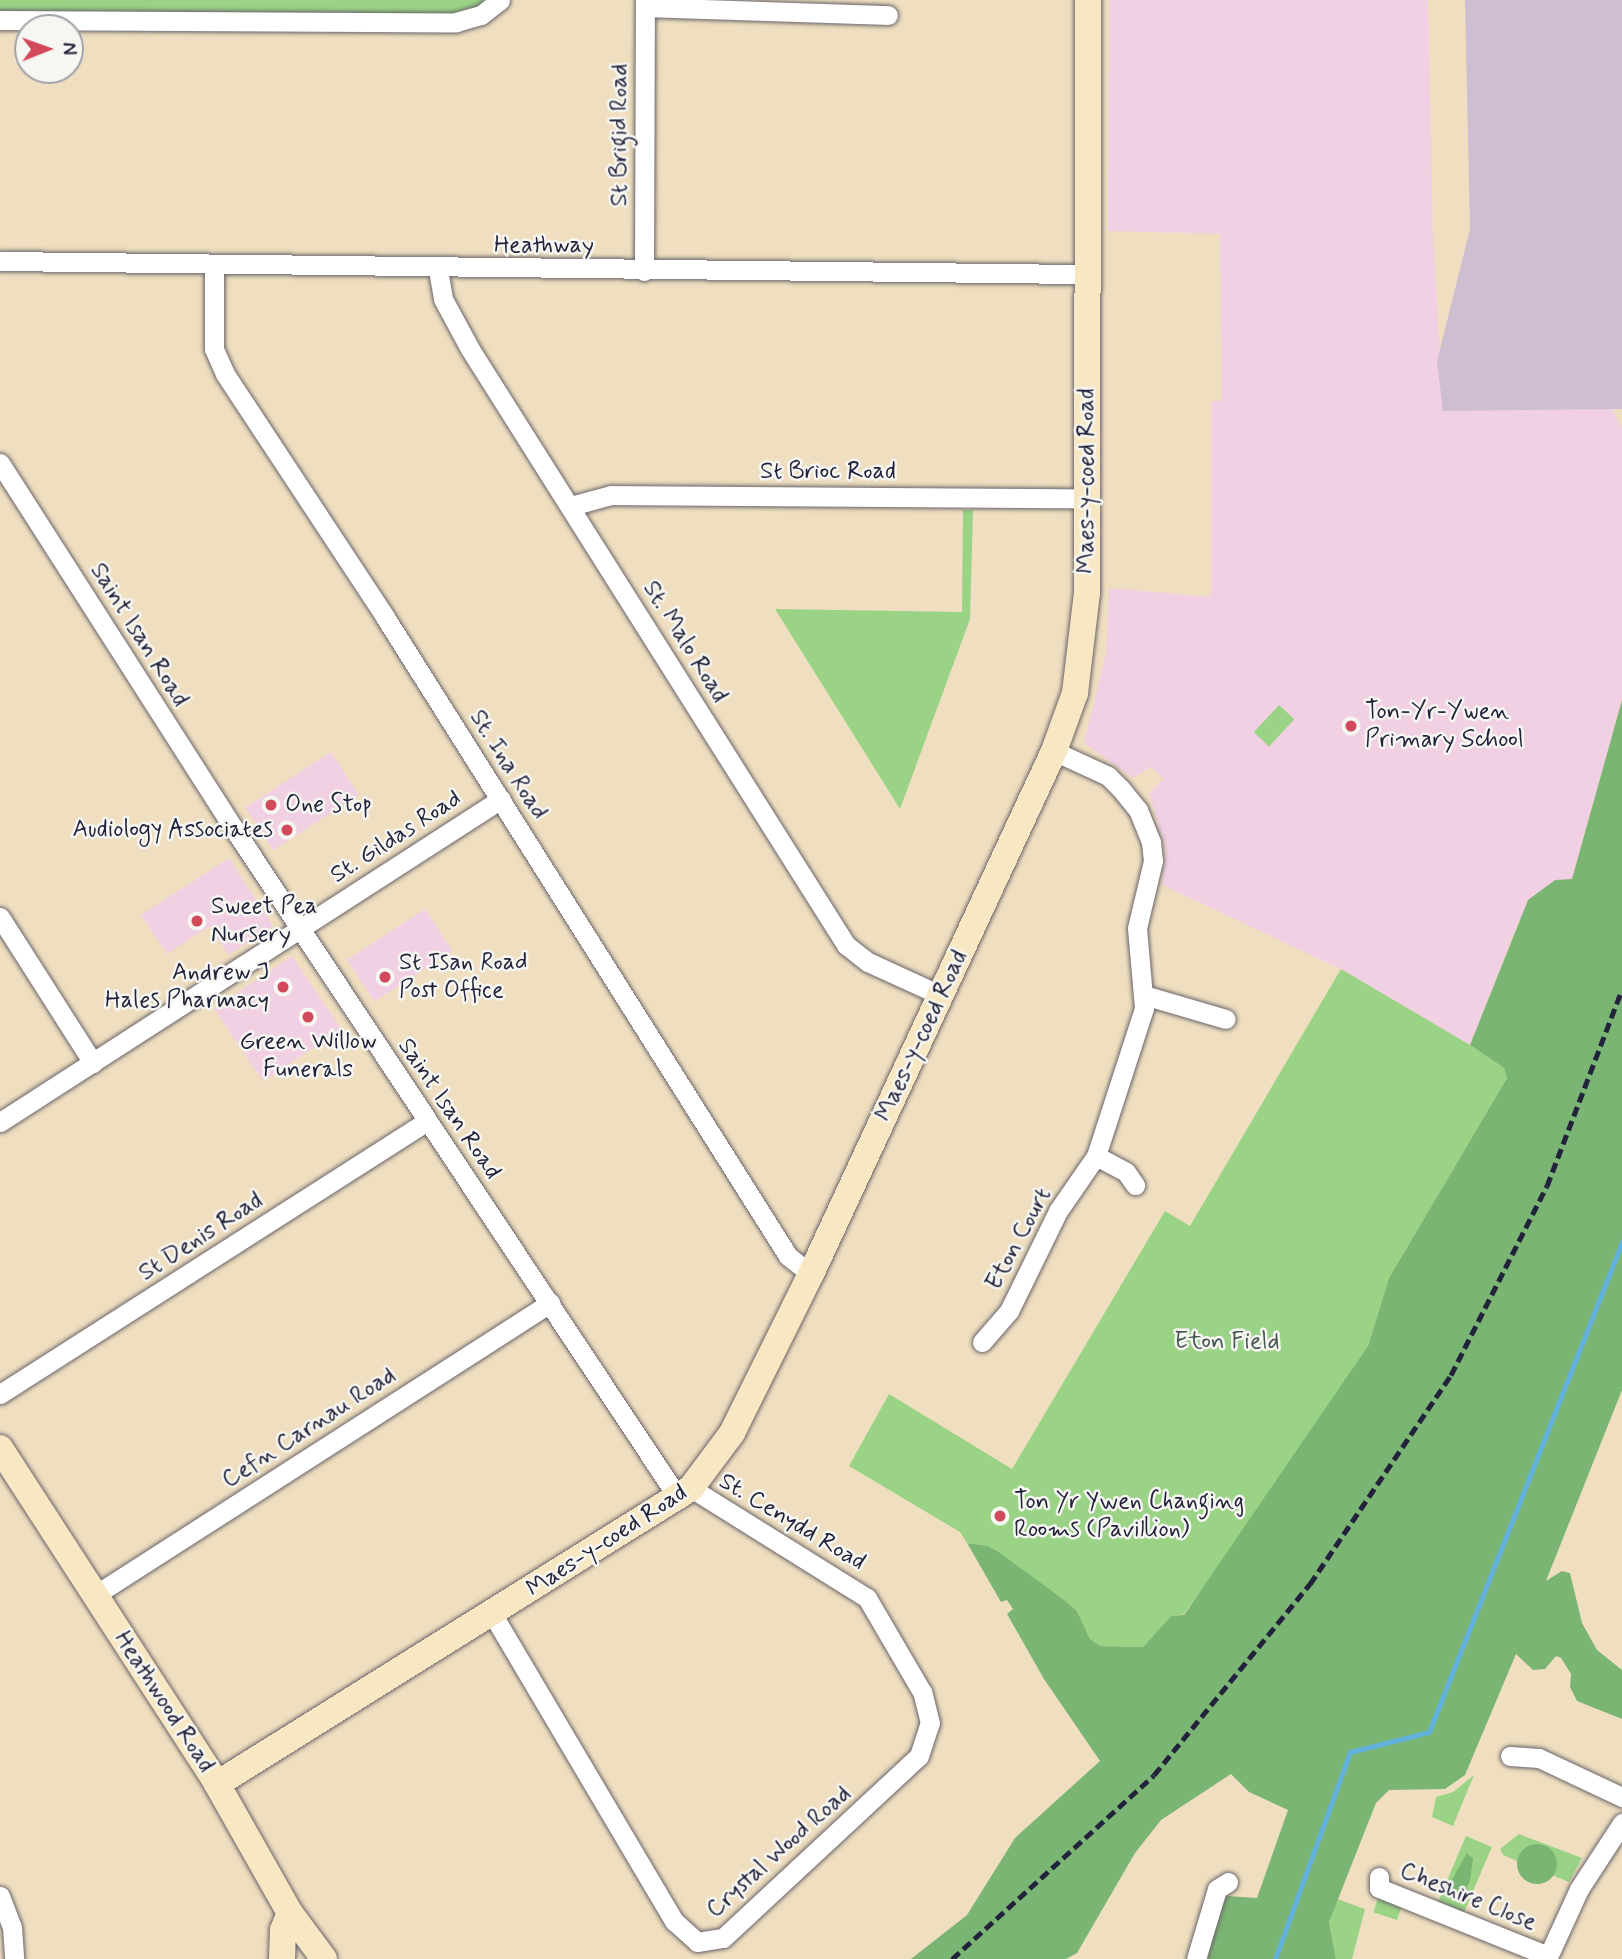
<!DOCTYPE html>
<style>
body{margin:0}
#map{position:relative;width:1622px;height:1959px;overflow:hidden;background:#efdfc0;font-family:Mynerve,sans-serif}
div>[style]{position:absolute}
.built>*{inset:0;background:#f1d0e3;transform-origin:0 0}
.industrial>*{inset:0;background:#cebed1}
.green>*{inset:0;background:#9ad386;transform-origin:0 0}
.forest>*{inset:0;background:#7bb573}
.round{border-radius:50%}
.stream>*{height:5px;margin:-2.5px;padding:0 2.5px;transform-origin:2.5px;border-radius:2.5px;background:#62b2dd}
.roads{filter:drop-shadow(0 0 2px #6a646a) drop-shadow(0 0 2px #6a646a)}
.street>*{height:19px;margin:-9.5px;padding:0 9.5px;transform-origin:9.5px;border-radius:9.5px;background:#fff}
.secondary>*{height:26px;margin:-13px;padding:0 13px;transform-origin:13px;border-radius:13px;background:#f7e8c3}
.rail>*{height:5px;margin-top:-2.5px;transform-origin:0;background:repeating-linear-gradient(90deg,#22223b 0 10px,transparent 0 15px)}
.dots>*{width:19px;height:19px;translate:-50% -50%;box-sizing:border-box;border:4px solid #f6f6f2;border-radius:50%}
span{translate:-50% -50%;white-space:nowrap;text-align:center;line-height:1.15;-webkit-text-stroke:5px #f6f6f2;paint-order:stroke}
.street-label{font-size:24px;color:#22223b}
.poi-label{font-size:24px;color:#22223b}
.left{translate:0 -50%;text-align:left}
.right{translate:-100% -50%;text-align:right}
.park-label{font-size:24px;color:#465752}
.north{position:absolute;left:14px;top:14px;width:70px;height:70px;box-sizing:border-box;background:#f6f6f2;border:2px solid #a1a1a9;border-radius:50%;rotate:89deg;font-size:19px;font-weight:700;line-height:28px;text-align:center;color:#22223b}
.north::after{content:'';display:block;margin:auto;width:24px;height:32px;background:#d1495b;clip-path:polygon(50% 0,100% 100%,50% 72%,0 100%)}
</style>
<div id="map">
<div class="built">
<i style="clip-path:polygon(1109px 0,1428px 0,1433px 231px,1443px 410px,1612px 409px,1622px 428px,1622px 700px,1572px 879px,1519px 920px,1470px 1045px,1341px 969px,1162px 885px,1166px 849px,1149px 794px,1163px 779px,1151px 767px,1133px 778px,1084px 743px,1106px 653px,1109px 588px,1211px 597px,1211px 401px,1222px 401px,1220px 234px,1108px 231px)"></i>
<i style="left:331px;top:752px;width:51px;height:102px;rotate:57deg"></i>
<i style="clip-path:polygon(229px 858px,273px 926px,228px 955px,210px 926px,167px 954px,141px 915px)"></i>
<i style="left:425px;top:909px;width:50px;height:93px;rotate:57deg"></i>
<i style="left:292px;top:956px;width:88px;height:94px;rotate:56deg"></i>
</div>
<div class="industrial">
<i style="clip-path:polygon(1465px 0,1622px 0,1622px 409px,1443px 411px,1437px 361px,1470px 229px)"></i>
</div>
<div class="green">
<i style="left:0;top:0;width:491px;height:14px"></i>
<i style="clip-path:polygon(963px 510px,973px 510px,970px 619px,900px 809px,775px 609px,962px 612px)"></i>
<i style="left:1279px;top:705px;width:21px;height:37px;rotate:43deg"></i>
<i style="clip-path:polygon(1341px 969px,1470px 1045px,1504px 1068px,1507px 1078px,1389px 1278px,1368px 1346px,1259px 1510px,1183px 1615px,1171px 1616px,1143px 1647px,1100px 1646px,1090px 1639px,1077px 1611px,1067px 1602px,988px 1546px,967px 1543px,960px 1532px,849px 1466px,889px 1394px,1012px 1469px,1165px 1211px,1190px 1226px)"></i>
<i style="clip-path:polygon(1474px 1775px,1453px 1826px,1432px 1817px,1436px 1797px,1453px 1792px)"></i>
<i style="clip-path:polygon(1519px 1834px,1582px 1858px,1569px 1882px,1503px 1855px,1500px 1849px)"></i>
<i style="left:1466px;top:1836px;width:28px;height:73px;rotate:23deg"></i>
<i style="left:1378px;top:1898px;width:25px;height:15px;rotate:18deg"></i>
<i style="clip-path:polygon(1337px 1899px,1365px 1909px,1352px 1959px,1336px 1959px,1329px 1922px)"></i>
</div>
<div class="forest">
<i style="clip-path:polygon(1622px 700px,1622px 1390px,1546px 1581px,1562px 1571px,1570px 1573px,1582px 1623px,1597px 1650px,1622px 1670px,1622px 1719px,1577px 1701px,1570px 1687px,1571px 1674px,1561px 1658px,1556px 1656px,1545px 1669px,1533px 1670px,1516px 1654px,1465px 1775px,1445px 1789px,1389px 1790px,1376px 1803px,1329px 1922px,1336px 1959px,1208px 1959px,1212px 1927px,1227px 1896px,1257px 1898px,1288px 1810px,1249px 1792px,1231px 1774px,1161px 1820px,1135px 1853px,1077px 1953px,1066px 1959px,911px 1959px,967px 1915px,1015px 1838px,1100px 1761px,1044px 1679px,1007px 1614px,1013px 1609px,1007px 1600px,1001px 1602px,967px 1543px,988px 1546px,1000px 1553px,1067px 1602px,1077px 1611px,1090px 1639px,1100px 1646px,1143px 1647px,1171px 1616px,1184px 1615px,1368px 1346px,1389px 1278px,1507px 1078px,1504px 1068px,1470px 1045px,1528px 900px,1555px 880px,1572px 879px)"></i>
<i class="round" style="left:1517px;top:1844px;width:40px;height:40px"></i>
<i style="clip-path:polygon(1467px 1853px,1473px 1859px,1470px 1881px,1464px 1893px,1456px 1895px,1450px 1883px)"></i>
</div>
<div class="stream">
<i style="left:1275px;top:1959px;width:220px;rotate:-70.1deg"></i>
<i style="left:1350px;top:1752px;width:81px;rotate:-14.2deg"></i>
<i style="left:1429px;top:1732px;width:527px;rotate:-68.5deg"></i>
</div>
<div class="roads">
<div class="street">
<i style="left:645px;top:7px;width:243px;rotate:1.9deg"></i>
<i style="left:0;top:20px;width:456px;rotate:0.3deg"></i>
<i style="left:456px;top:22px;width:26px;rotate:-16deg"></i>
<i style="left:481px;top:15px;width:24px;rotate:-38deg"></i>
<i style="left:0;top:261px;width:1087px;rotate:0.69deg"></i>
<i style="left:214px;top:265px;width:84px;rotate:90deg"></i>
<i style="left:214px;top:349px;width:27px;rotate:66deg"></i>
<i style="left:225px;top:374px;width:291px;rotate:56.6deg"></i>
<i style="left:385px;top:617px;width:755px;rotate:57.76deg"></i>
<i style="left:788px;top:1256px;width:29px;rotate:38deg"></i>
<i style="left:438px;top:270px;width:29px;rotate:80deg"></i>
<i style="left:443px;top:299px;width:57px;rotate:61.6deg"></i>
<i style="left:470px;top:349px;width:705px;rotate:57.75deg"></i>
<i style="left:846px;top:945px;width:28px;rotate:38deg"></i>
<i style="left:868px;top:962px;width:79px;rotate:24.6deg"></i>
<i style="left:644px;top:271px;width:271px;rotate:-89.8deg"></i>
<i style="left:0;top:463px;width:431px;rotate:57.4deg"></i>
<i style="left:232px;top:826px;width:808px;rotate:56.41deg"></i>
<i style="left:571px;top:506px;width:41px;rotate:-15.4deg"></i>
<i style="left:611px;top:495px;width:477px;rotate:0.4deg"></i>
<i style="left:0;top:917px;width:173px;rotate:57.5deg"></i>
<i style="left:1144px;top:995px;width:85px;rotate:16.3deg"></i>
<i style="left:0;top:1122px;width:596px;rotate:-32.81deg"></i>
<i style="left:1096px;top:1156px;width:34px;rotate:28deg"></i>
<i style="left:1126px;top:1172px;width:16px;rotate:55deg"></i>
<i style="left:982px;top:1342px;width:41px;rotate:-48.9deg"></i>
<i style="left:1009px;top:1311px;width:111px;rotate:-63.9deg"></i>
<i style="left:1058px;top:1211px;width:67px;rotate:-55.4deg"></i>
<i style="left:1096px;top:1156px;width:156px;rotate:-72deg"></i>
<i style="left:1144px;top:1008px;width:80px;rotate:-95deg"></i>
<i style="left:1137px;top:928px;width:69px;rotate:-76.6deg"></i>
<i style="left:1153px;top:861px;width:19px;rotate:-96deg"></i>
<i style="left:1151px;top:842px;width:35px;rotate:-112deg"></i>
<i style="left:1138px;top:810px;width:28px;rotate:-129deg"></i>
<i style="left:1120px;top:788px;width:17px;rotate:-135deg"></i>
<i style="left:1108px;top:776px;width:60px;rotate:-155.2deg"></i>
<i style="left:0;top:1394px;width:507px;rotate:-32.59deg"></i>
<i style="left:95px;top:1595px;width:541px;rotate:-32.69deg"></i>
<i style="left:493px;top:1615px;width:356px;rotate:59.4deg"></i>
<i style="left:674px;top:1921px;width:31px;rotate:42deg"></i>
<i style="left:697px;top:1942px;width:26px;rotate:-9deg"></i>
<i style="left:723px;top:1938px;width:267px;rotate:-42.9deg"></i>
<i style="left:919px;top:1756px;width:35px;rotate:-72deg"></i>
<i style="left:930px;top:1723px;width:32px;rotate:-104deg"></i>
<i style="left:922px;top:1692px;width:109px;rotate:-120.3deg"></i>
<i style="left:867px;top:1598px;width:208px;rotate:-148deg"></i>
<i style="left:1510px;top:1756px;width:29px;rotate:4deg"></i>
<i style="left:1539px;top:1758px;width:92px;rotate:25.2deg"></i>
<i style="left:1379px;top:1877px;width:11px;rotate:90deg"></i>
<i style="left:1379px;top:1888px;width:182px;rotate:21.9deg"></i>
<i style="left:0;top:1896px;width:33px;rotate:69deg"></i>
<i style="left:12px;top:1927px;width:32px;rotate:86deg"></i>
<i style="left:1196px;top:1959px;width:73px;rotate:-73.3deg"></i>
<i style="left:1217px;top:1889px;width:13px;rotate:-32deg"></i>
<i style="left:1547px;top:1959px;width:77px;rotate:-65.4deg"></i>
<i style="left:1579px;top:1889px;width:79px;rotate:-56.9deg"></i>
</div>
<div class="secondary">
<i style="left:0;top:1448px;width:400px;rotate:57.1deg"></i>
<i style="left:217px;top:1784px;width:148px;rotate:60.5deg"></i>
<i style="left:290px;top:1913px;width:57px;rotate:53.5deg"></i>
<i style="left:217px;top:1784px;width:559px;rotate:-31.98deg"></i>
<i style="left:691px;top:1488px;width:69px;rotate:-53.3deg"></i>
<i style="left:732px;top:1433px;width:178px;rotate:-63.6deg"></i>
<i style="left:811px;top:1274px;width:577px;rotate:-65.08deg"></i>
<i style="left:1054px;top:751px;width:62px;rotate:-70.1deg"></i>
<i style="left:1075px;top:693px;width:101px;rotate:-83.2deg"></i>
<i style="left:1087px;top:593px;width:593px;rotate:-89.9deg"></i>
<i style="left:282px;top:1959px;width:29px;rotate:-88deg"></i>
<i style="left:283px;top:1930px;width:18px;rotate:-68deg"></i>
</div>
</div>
<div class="rail">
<i style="left:952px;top:1959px;width:273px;rotate:-42.3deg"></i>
<i style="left:1154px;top:1775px;width:247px;rotate:-50.8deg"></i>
<i style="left:1310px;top:1584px;width:252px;rotate:-56deg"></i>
<i style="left:1451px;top:1375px;width:212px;rotate:-63.1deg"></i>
<i style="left:1547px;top:1186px;width:210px;rotate:-69.1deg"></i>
</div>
<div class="dots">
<i style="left:1351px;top:726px;background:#d1495b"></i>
<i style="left:271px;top:805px;background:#d1495b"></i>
<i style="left:287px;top:830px;background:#d1495b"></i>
<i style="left:197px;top:921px;background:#d1495b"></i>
<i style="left:385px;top:977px;background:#d1495b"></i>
<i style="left:283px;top:987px;background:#d1495b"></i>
<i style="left:308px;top:1017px;background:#d1495b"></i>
<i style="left:1000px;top:1516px;background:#d1495b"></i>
</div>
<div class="street-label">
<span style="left:620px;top:135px;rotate:-90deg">St Brigid Road</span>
<span style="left:544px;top:246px">Heathway</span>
<span style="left:828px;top:472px">St Brioc Road</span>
<span style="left:1087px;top:481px;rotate:-90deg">Maes-y-coed Road</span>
<span style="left:139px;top:635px;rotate:58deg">Saint Isan Road</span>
<span style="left:685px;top:642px;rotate:58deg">St. Malo Road</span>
<span style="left:508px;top:765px;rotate:58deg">St. Ina Road</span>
<span style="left:396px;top:837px;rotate:-33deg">St. Gildas Road</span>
<span style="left:922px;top:1036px;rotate:-65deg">Maes-y-coed Road</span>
<span style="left:449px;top:1109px;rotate:56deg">Saint Isan Road</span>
<span style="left:201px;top:1237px;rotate:-33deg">St Denis Road</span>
<span style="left:1019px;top:1239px;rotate:-62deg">Eton Court</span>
<span style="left:309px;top:1428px;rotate:-33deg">Cefn Carnau Road</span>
<span style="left:792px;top:1522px;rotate:31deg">St. Cenydd Road</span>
<span style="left:607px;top:1541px;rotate:-33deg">Maes-y-coed Road</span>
<span style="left:164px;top:1702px;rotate:57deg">Heathwood Road</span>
<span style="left:779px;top:1852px;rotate:-42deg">Crystal Wood Road</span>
<span style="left:1468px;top:1897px;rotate:22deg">Cheshire Close</span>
</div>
<div class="poi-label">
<span class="left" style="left:1365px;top:726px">Ton-Yr-Ywen<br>Primary School</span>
<span class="left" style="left:285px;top:805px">One Stop</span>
<span class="right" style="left:273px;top:830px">Audiology Associates</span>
<span class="left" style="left:211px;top:921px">Sweet Pea<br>Nursery</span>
<span class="left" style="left:399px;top:977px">St Isan Road<br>Post Office</span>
<span class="right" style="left:269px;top:987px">Andrew J<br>Hales Pharmacy</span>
<span style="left:308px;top:1056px">Green Willow<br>Funerals</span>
<span class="left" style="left:1014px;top:1516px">Ton Yr Ywen Changing<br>Rooms (Pavillion)</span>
</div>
<div class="park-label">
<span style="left:1227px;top:1342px">Eton Field</span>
</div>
<div class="north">N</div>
</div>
